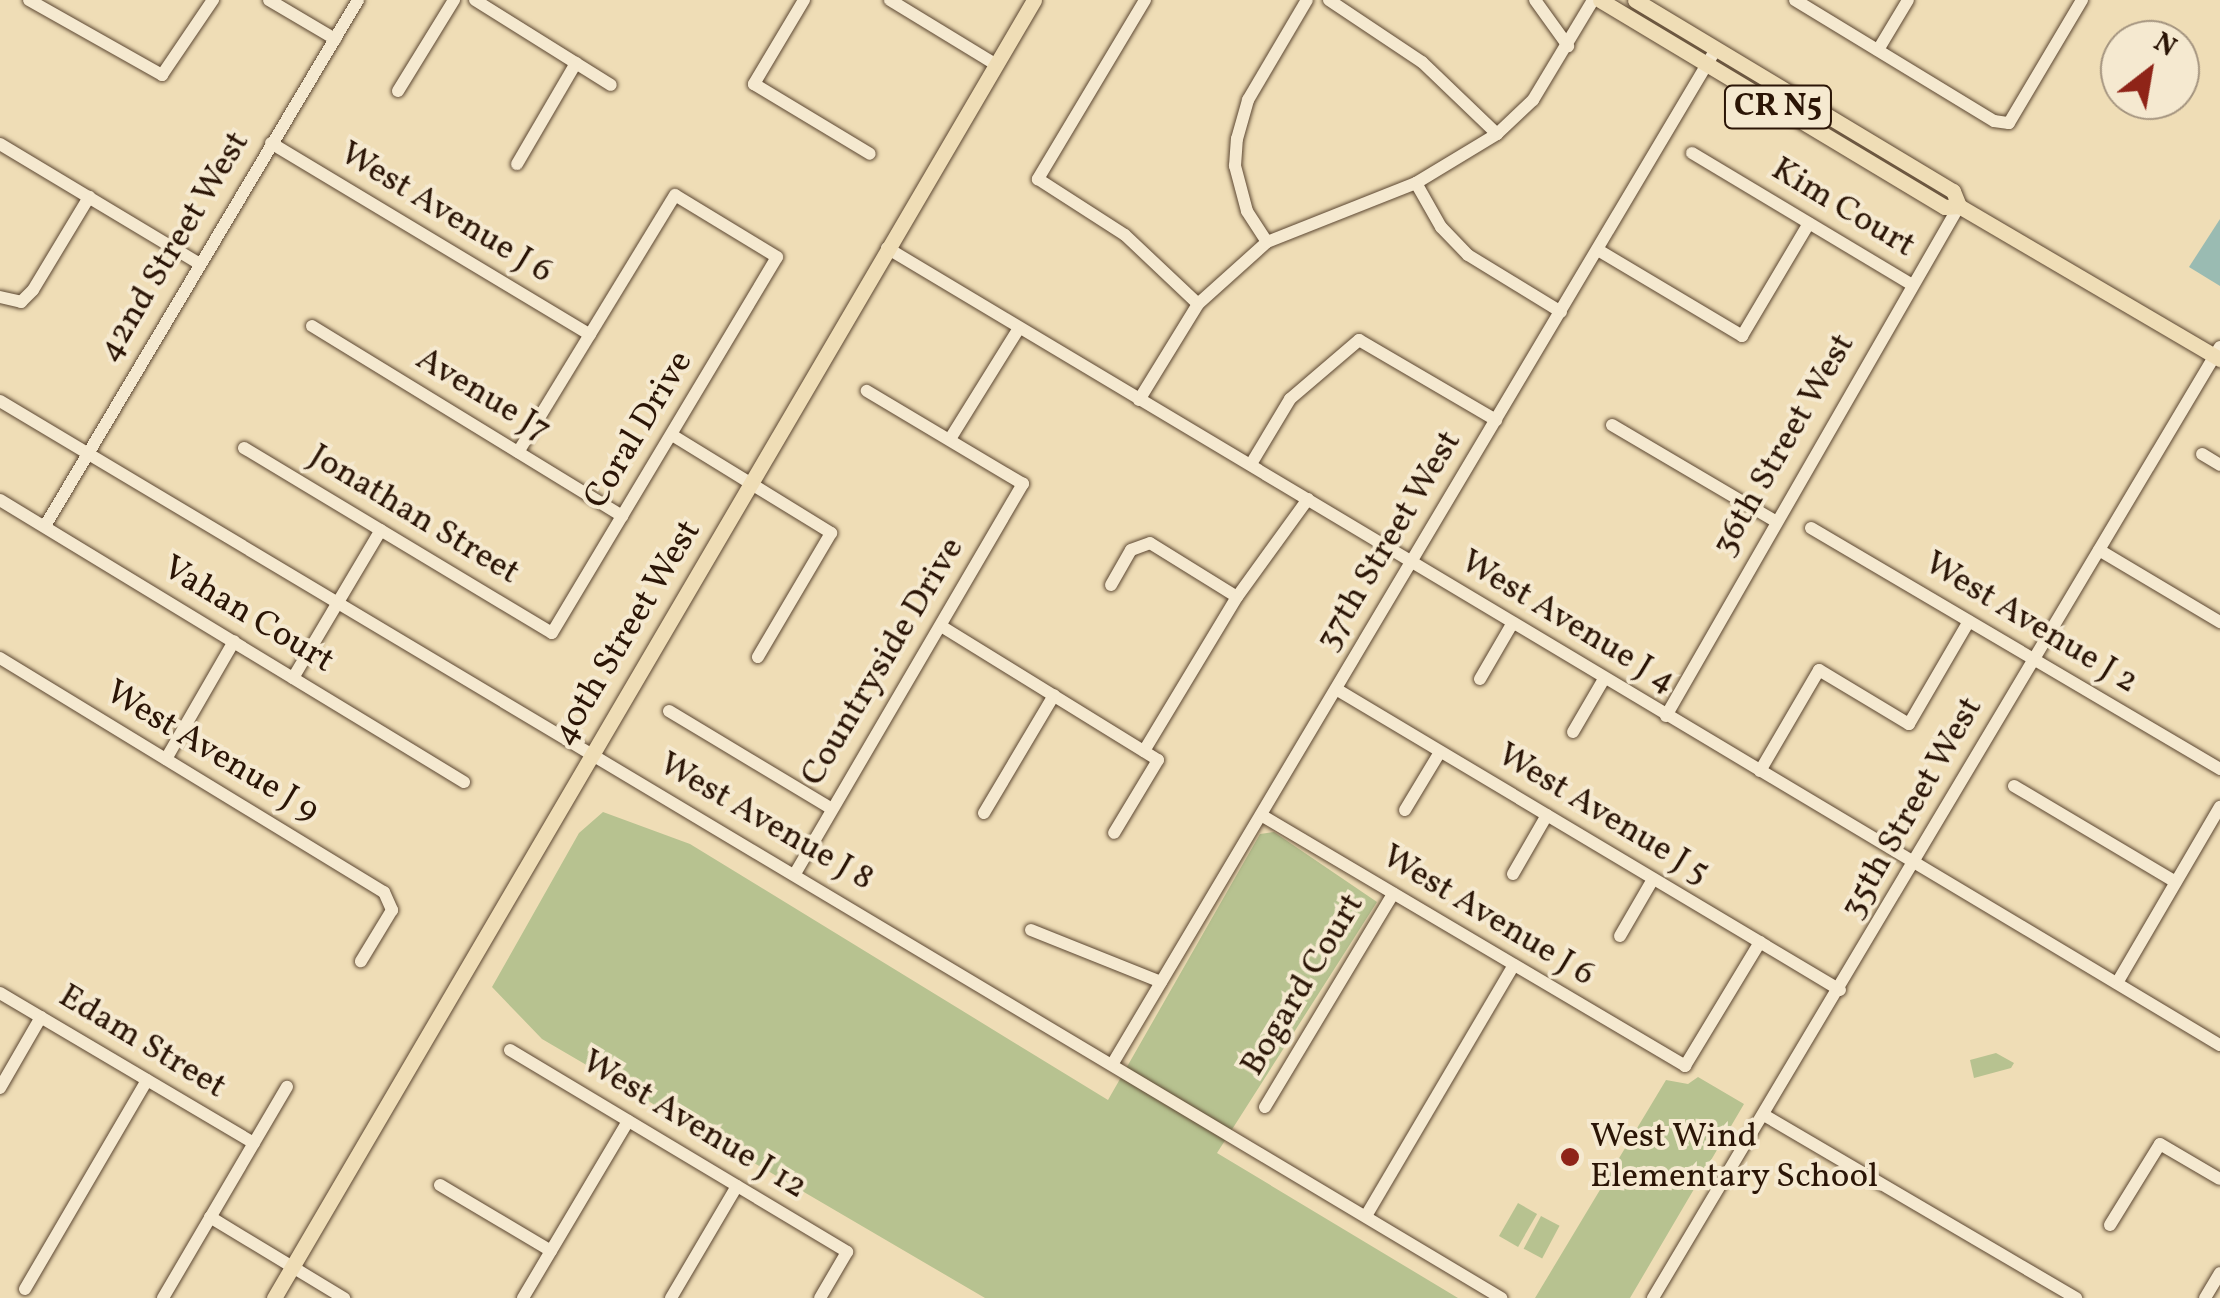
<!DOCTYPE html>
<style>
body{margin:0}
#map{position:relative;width:2220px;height:1298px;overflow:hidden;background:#efddb6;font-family:Vollkorn,serif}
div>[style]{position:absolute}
.green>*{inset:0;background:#b7c290;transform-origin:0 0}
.water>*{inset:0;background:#9abbb2}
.roads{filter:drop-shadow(0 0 2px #5c4732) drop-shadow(0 0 2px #5c4732)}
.minor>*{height:12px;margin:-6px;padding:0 6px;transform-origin:6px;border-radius:6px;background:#f5e9d0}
.major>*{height:15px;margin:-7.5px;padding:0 7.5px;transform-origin:7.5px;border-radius:7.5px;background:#efddb6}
.dots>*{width:28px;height:28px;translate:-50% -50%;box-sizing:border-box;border:5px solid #f5e9d0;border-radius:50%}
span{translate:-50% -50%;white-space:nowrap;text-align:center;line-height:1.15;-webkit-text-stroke:8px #f5e9d0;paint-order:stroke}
.shield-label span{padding:2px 8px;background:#f5e9d0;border:2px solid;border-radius:8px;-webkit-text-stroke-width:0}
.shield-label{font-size:32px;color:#2b1506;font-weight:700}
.street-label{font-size:35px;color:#2b1506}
.poi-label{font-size:35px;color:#2b1506}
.left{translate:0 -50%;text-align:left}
.north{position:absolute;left:2100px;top:20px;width:100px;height:100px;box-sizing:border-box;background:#f5e9d0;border:2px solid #a4947f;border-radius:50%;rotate:31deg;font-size:28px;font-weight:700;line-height:40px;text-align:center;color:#2b1506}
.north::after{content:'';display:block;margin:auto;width:35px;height:45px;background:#8f2418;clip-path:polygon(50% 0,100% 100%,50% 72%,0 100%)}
</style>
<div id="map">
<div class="green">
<i style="clip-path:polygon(603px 812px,690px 844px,1108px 1100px,1260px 834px,1274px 832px,1377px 902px,1217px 1153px,1458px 1298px,985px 1298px,542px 1039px,492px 987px,579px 833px)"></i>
<i style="clip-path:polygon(1996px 1053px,2014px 1063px,2011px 1068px,1974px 1078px,1970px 1060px)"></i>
<i style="clip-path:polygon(1698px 1077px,1744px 1104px,1630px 1298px,1535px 1298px,1666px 1080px,1688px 1084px)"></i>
<i style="left:1518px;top:1203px;width:22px;height:38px;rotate:30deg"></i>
<i style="left:1541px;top:1216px;width:21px;height:37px;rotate:28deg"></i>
</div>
<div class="water">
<i style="clip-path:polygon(2220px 219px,2220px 286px,2189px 267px)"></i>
</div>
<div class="roads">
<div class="minor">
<i style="left:29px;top:0;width:153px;rotate:29.4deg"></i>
<i style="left:162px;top:75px;width:91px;rotate:-55.8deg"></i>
<i style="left:269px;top:0;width:77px;rotate:30.6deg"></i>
<i style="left:475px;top:0;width:160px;rotate:32deg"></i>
<i style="left:804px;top:0;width:98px;rotate:120.8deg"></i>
<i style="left:754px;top:84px;width:135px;rotate:31.1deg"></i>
<i style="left:890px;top:0;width:123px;rotate:31.4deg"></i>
<i style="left:1145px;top:0;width:209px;rotate:120.9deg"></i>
<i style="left:1038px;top:179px;width:103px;rotate:32.8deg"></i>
<i style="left:1125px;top:235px;width:100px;rotate:43.4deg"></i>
<i style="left:1329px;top:0;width:112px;rotate:33.7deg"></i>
<i style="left:1422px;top:62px;width:104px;rotate:43.8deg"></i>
<i style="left:1535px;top:0;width:57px;rotate:54.3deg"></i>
<i style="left:1795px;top:0;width:233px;rotate:31.3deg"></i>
<i style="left:1994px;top:121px;width:15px;rotate:8deg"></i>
<i style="left:2009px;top:123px;width:143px;rotate:-59.3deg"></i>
<i style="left:1878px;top:50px;width:58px;rotate:-59deg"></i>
<i style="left:398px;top:91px;width:107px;rotate:-58.4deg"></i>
<i style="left:271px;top:143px;width:372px;rotate:31deg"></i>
<i style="left:0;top:144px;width:231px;rotate:31deg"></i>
<i style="left:1692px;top:153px;width:255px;rotate:30.9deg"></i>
<i style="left:517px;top:164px;width:117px;rotate:-59.7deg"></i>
<i style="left:1416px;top:183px;width:51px;rotate:60.4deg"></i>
<i style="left:1441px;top:227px;width:39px;rotate:46deg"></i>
<i style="left:1468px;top:255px;width:109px;rotate:31.5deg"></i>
<i style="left:1267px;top:242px;width:37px;rotate:-123deg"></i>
<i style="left:1247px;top:211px;width:47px;rotate:-104.9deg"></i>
<i style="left:1235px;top:166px;width:27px;rotate:-86deg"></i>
<i style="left:1237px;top:139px;width:41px;rotate:-74.2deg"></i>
<i style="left:1248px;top:100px;width:116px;rotate:-59.5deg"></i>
<i style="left:887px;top:248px;width:1553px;rotate:30.88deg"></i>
<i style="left:1598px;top:250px;width:168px;rotate:30.8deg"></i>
<i style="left:1742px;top:336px;width:131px;rotate:-59.3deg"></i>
<i style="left:0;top:297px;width:22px;rotate:13deg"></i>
<i style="left:21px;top:302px;width:17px;rotate:-45deg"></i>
<i style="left:33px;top:290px;width:109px;rotate:-58.9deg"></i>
<i style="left:312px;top:326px;width:364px;rotate:31.5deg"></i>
<i style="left:1139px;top:400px;width:113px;rotate:-58.4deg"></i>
<i style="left:1198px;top:304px;width:93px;rotate:-41.9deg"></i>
<i style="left:1267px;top:242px;width:160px;rotate:-21.6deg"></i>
<i style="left:1416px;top:183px;width:95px;rotate:-31.2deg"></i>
<i style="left:1497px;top:134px;width:50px;rotate:-43.4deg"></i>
<i style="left:1533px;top:100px;width:117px;rotate:-59deg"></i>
<i style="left:0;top:401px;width:1749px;rotate:30.86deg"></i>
<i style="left:1612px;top:425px;width:189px;rotate:30.5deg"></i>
<i style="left:672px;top:435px;width:187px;rotate:31.6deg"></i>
<i style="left:831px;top:533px;width:144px;rotate:120.5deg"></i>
<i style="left:950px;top:439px;width:131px;rotate:-58.1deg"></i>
<i style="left:244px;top:448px;width:359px;rotate:31deg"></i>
<i style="left:552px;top:633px;width:438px;rotate:-59.1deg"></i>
<i style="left:777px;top:257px;width:119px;rotate:-148.7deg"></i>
<i style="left:675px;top:195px;width:301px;rotate:121.4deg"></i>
<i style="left:2202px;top:454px;width:21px;rotate:31deg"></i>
<i style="left:1251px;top:464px;width:76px;rotate:-59deg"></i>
<i style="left:1290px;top:399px;width:91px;rotate:-40.5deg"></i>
<i style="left:1359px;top:340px;width:159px;rotate:30.3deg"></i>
<i style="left:0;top:500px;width:543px;rotate:31.29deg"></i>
<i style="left:45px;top:526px;width:612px;rotate:-59.24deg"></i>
<i style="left:1811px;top:528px;width:475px;rotate:30.5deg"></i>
<i style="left:2099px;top:550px;width:141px;rotate:30.8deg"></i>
<i style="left:1111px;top:585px;width:40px;rotate:-60.3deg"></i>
<i style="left:1131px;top:550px;width:20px;rotate:-20deg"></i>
<i style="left:1150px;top:543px;width:102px;rotate:31.8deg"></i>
<i style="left:941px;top:626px;width:255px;rotate:31.7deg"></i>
<i style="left:1158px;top:760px;width:85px;rotate:121.1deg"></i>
<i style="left:0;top:658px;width:450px;rotate:31.4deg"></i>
<i style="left:384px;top:892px;width:20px;rotate:66deg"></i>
<i style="left:392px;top:910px;width:60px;rotate:121.3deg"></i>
<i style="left:293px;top:678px;width:172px;rotate:-59.3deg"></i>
<i style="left:1480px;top:679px;width:64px;rotate:-59.8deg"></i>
<i style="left:1336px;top:689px;width:587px;rotate:30.85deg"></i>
<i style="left:669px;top:711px;width:190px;rotate:31deg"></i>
<i style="left:1666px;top:716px;width:588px;rotate:-60.12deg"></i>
<i style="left:1573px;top:732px;width:61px;rotate:-59.7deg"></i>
<i style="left:1144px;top:751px;width:180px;rotate:-58.9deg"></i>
<i style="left:1237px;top:597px;width:121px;rotate:-54.1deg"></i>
<i style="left:166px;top:759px;width:136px;rotate:-60deg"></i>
<i style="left:1760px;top:771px;width:117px;rotate:-59.7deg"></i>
<i style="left:1819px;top:670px;width:105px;rotate:31deg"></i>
<i style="left:1909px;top:724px;width:119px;rotate:-59.8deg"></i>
<i style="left:2014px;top:786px;width:188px;rotate:30.7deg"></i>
<i style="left:1405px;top:810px;width:68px;rotate:-58.9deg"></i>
<i style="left:984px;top:813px;width:137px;rotate:-59.3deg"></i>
<i style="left:1261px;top:815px;width:493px;rotate:30.6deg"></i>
<i style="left:1685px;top:1066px;width:145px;rotate:-58.8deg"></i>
<i style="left:796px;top:872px;width:450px;rotate:-59.7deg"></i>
<i style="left:1023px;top:484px;width:182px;rotate:-149.2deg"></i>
<i style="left:1513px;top:874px;width:68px;rotate:-60deg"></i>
<i style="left:1031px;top:930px;width:140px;rotate:21.8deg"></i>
<i style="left:1620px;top:936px;width:66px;rotate:-59.9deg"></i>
<i style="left:2117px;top:983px;width:204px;rotate:-59.7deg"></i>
<i style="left:0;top:993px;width:295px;rotate:30.6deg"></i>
<i style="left:510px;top:1050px;width:393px;rotate:30.9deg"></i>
<i style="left:847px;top:1252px;width:53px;rotate:120.4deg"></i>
<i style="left:1113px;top:1063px;width:1180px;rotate:-59.26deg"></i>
<i style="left:0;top:1088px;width:82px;rotate:-60deg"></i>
<i style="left:1265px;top:1107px;width:249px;rotate:-59deg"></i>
<i style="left:1764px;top:1115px;width:362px;rotate:30.4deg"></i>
<i style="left:440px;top:1185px;width:129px;rotate:30.7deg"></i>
<i style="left:1366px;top:1216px;width:290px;rotate:-59.5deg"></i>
<i style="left:210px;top:1217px;width:157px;rotate:31.2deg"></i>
<i style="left:2110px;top:1225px;width:95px;rotate:-58.3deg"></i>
<i style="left:2160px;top:1144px;width:69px;rotate:30.3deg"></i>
<i style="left:25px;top:1289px;width:242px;rotate:-59.7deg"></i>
<i style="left:163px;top:1298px;width:245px;rotate:-59.6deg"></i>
<i style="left:523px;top:1298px;width:206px;rotate:-59.3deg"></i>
<i style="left:671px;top:1298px;width:130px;rotate:-59.5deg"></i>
<i style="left:1653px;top:1298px;width:1107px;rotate:-59.2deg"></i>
<i style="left:2205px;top:1298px;width:29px;rotate:-59deg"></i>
</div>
<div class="major">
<i style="left:1600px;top:0;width:402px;rotate:31deg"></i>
<i style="left:1945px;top:207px;width:14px;rotate:-4deg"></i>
<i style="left:1959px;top:206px;width:303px;rotate:30.4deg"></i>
<i style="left:1635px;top:0;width:371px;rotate:31deg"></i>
<i style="left:1953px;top:191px;width:16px;rotate:68deg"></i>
<i style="left:274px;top:1298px;width:1504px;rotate:-59.65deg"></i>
</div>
</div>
<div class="dots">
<i style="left:1570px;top:1157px;background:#8f2418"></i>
</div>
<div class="shield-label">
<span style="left:1778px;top:107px">CR N5</span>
</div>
<div class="street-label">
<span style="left:1843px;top:208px;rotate:31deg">Kim Court</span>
<span style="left:446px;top:213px;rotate:31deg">West Avenue J 6</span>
<span style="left:174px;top:247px;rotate:-59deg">42nd Street West</span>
<span style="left:483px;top:395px;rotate:31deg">Avenue J7</span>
<span style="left:639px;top:430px;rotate:-59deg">Coral Drive</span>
<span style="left:1784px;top:445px;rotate:-60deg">36th Street West</span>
<span style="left:414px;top:515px;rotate:31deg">Jonathan Street</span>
<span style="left:1389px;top:541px;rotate:-59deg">37th Street West</span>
<span style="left:248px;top:615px;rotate:31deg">Vahan Court</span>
<span style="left:1568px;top:622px;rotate:31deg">West Avenue J 4</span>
<span style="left:2031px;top:623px;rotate:31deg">West Avenue J 2</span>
<span style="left:627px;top:633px;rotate:-59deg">40th Street West</span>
<span style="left:883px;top:662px;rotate:-59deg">Countryside Drive</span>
<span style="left:212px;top:752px;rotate:31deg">West Avenue J 9</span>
<span style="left:1912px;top:808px;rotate:-60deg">35th Street West</span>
<span style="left:1603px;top:814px;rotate:31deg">West Avenue J 5</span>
<span style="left:766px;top:822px;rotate:30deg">West Avenue J 8</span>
<span style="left:1488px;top:916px;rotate:31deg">West Avenue J 6</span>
<span style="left:1303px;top:985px;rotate:-59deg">Bogard Court</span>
<span style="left:142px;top:1042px;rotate:31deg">Edam Street</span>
<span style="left:694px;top:1125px;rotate:31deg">West Avenue J 12</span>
</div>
<div class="poi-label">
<span class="left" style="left:1590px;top:1157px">West Wind<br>Elementary School</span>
</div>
<div class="north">N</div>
</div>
